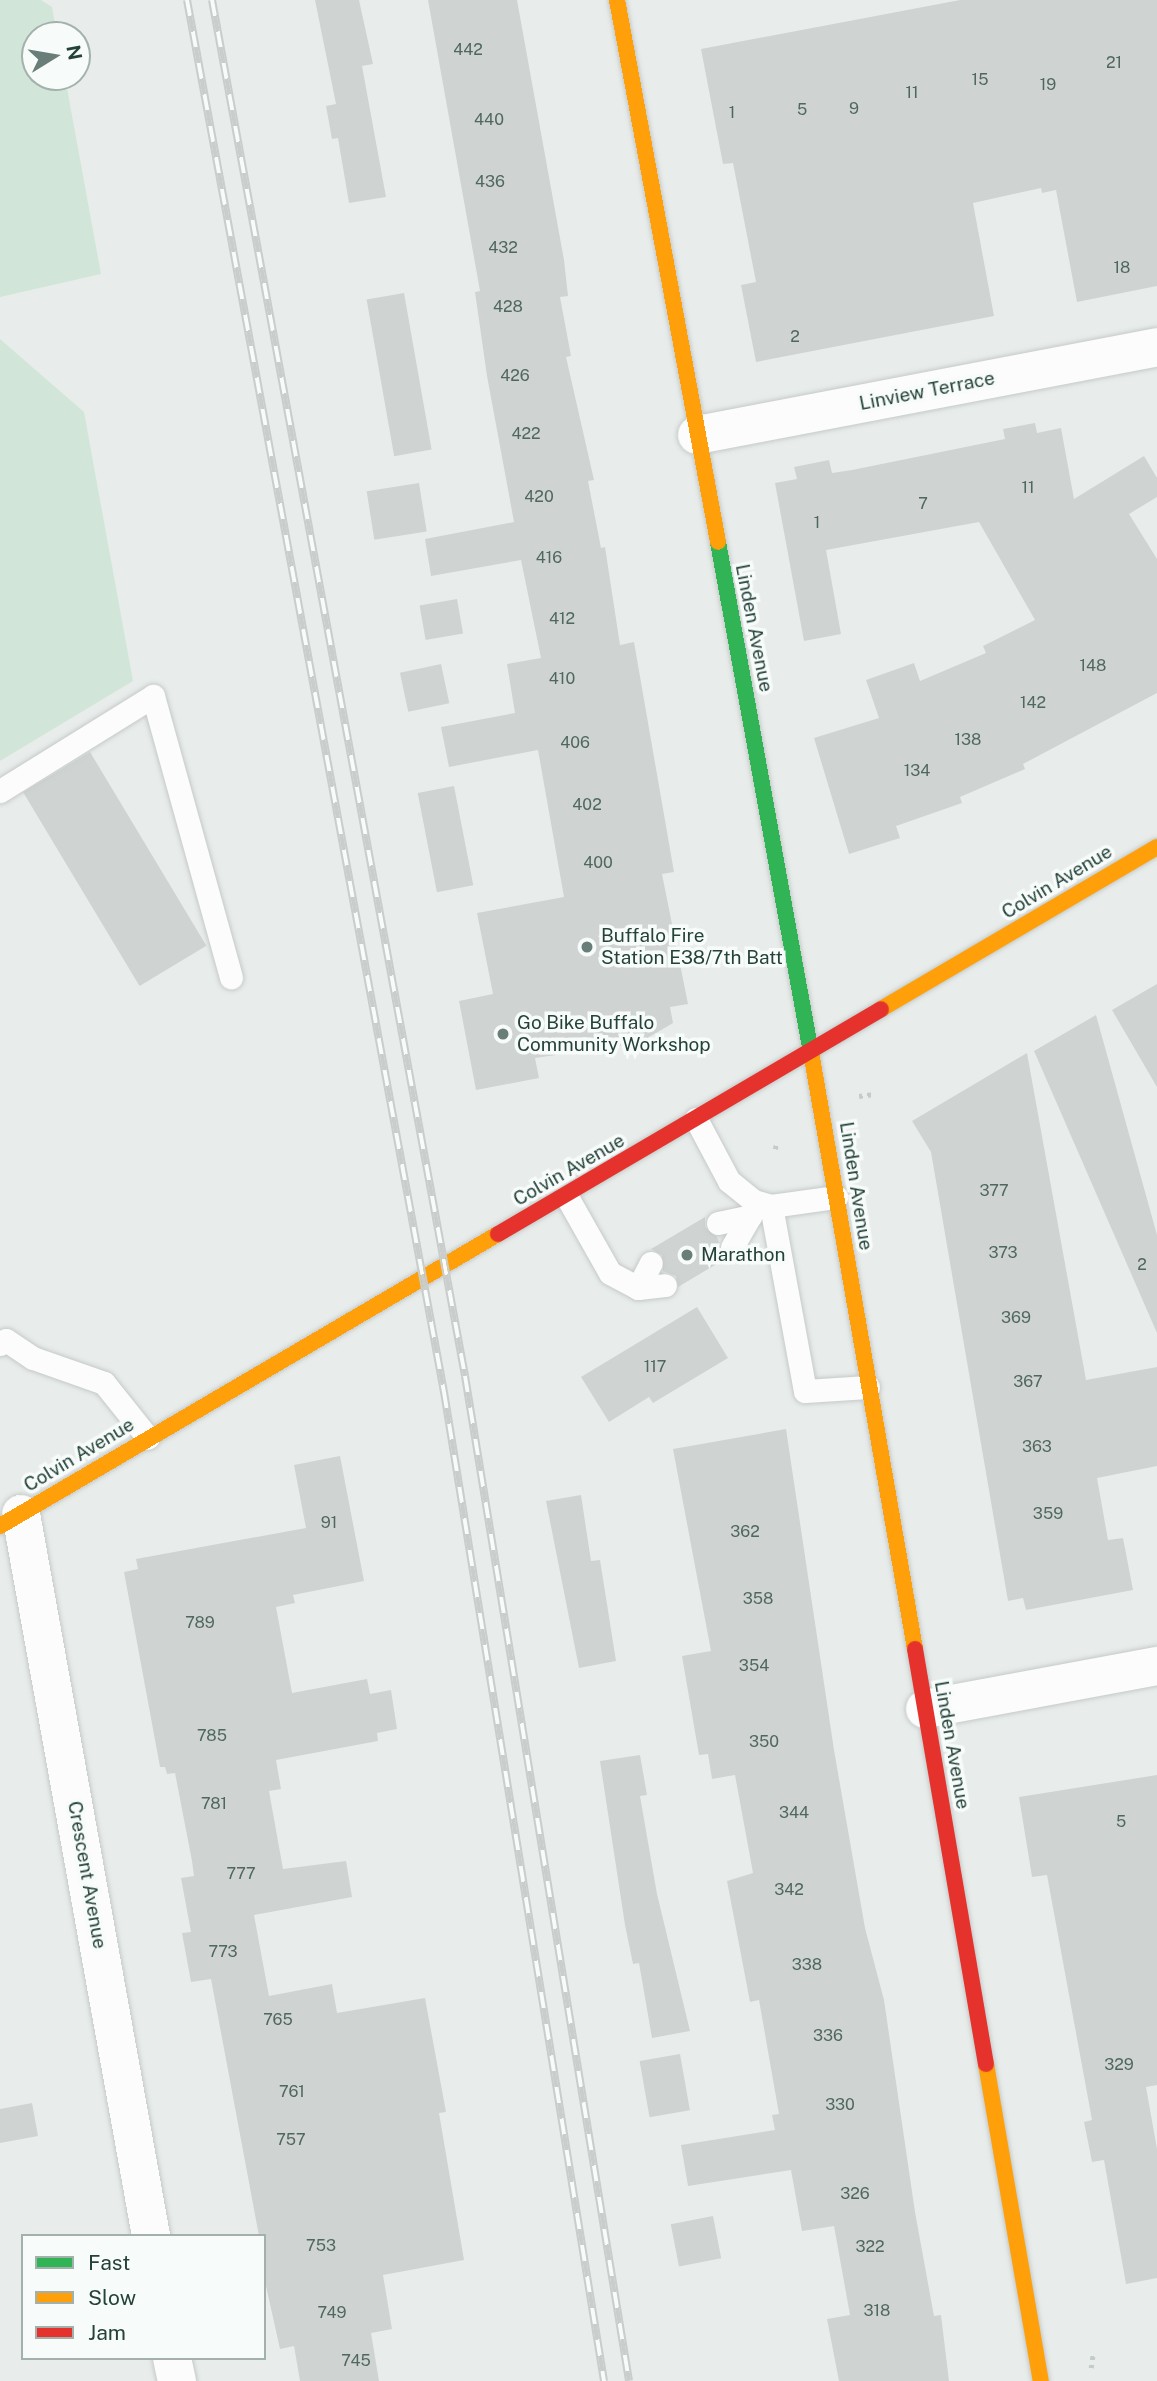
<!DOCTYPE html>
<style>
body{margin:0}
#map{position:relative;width:1157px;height:2381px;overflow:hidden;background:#e8edeb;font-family:"Public Sans",sans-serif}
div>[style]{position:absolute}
.green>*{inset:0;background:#d1e6d8}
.building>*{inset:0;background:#cfd4d2;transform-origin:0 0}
.path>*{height:4.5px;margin-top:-2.25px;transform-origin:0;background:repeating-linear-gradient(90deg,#c3ccca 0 3.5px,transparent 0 8.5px)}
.roads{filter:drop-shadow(0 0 2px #c5cac8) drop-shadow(0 0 2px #c5cac8)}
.lane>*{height:23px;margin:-11.5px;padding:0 11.5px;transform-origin:11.5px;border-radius:11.5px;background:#fcfcfc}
.street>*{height:38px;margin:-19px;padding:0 19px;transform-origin:19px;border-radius:19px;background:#fcfcfc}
.fast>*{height:16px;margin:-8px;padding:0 8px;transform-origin:8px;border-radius:8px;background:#30b455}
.slow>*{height:16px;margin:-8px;padding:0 8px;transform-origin:8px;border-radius:8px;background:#ff9f0a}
.jam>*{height:16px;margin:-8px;padding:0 8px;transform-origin:8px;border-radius:8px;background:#e5322d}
.rail>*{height:8px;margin-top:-4px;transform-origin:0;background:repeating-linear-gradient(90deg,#f7fbf9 0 16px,#c9cdcc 0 32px);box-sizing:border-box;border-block:2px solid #c9cdcc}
.dots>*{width:19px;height:19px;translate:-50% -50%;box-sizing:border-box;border:4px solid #f7fbf9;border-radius:50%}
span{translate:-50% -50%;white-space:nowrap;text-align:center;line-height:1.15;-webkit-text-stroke:7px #f7fbf9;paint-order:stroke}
.number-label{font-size:16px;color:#506761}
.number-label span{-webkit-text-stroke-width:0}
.street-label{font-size:19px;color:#24423a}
.poi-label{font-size:19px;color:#24423a}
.left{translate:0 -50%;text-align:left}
.legend{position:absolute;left:21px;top:2234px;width:245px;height:126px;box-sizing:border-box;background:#f7fbf9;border:2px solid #a3b1ad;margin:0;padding:9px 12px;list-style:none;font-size:21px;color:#24423a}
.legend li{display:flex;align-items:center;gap:14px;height:35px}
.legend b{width:35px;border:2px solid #a3b1ad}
.north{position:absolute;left:21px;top:21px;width:70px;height:70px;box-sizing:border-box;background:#f7fbf9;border:2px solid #a3b1ad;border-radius:50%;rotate:79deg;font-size:19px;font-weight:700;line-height:28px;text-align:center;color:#24423a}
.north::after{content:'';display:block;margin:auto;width:24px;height:32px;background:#697e78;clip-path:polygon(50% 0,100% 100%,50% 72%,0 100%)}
</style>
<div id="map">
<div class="green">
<i style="clip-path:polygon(0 0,41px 0,52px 7px,57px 35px,35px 35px,35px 77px,65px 77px,101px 274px,0 297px)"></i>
<i style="clip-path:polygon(0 339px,84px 412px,133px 681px,0 761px)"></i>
</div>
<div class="building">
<i style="clip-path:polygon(315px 0,359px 0,373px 64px,362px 66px,386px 197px,349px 203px,338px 138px,332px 139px,326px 106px,336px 104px)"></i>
<i style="clip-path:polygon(428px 0,517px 0,564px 260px,568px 296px,560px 297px,571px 356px,566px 357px,594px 480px,588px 481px,601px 548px,605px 547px,620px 645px,634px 642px,674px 872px,662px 874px,688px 1004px,670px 1007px,673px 1023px,639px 1043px,535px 1058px,539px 1078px,476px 1090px,459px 1001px,493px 994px,477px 913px,564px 897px,538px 750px,449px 767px,441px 727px,515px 713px,507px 664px,541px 658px,521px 560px,431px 576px,425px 539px,514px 522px,487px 376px,475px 292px,480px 291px)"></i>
<i style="clip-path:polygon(960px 0,1157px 0,1157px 286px,1077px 302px,1056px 190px,1042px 193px,1041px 188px,973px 203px,994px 316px,756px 362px,741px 285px,756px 282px,733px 163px,723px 164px,701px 49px)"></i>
<i style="left:404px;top:293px;width:159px;height:38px;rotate:80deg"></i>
<i style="clip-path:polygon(1035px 423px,1037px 433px,1061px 428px,1074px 499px,1144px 456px,1157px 478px,1157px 497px,1129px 514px,1157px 559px,1157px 693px,1023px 764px,1025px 769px,960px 797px,962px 803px,896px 826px,900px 838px,849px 854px,814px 738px,879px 718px,866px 680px,914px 663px,920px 681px,986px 653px,983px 646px,1035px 620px,979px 522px,826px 550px,841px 634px,804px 641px,775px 483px,797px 479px,794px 467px,829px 460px,832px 473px,852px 470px,1005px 439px,1003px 429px)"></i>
<i style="left:419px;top:483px;width:49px;height:53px;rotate:81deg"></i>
<i style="left:457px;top:599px;width:35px;height:38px;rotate:80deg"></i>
<i style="left:441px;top:664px;width:40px;height:42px;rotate:78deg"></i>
<i style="left:90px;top:752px;width:226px;height:78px;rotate:59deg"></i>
<i style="left:454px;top:786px;width:101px;height:37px;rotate:79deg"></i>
<i style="clip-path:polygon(1157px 984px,1157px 1087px,1112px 1010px)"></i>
<i style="clip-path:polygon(1096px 1015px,1157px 1235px,1157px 1333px,1034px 1051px)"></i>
<i style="clip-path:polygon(1027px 1053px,1086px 1380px,1157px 1367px,1157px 1466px,1097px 1478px,1108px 1540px,1123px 1538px,1133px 1590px,1026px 1610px,1023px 1598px,1008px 1601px,931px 1152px,912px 1121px)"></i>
<i style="clip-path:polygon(705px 1217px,705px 1227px,717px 1237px,725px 1259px,678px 1287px,676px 1276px,663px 1271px,662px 1255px,651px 1249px)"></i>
<i style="clip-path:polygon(697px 1307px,728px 1358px,653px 1403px,649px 1397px,609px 1422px,581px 1377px)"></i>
<i style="clip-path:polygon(786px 1429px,834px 1750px,865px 1928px,884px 2000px,915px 2212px,934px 2316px,941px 2315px,949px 2381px,839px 2381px,827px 2319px,850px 2315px,834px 2226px,802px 2231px,791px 2170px,688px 2186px,681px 2145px,775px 2130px,772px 2115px,779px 2114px,759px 2000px,750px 2002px,727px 1881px,753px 1873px,735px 1775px,712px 1779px,708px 1754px,699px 1755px,682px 1656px,711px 1651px,673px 1449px)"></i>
<i style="clip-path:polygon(340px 1456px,364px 1581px,293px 1595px,295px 1603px,276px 1607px,292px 1693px,367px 1679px,370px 1694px,391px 1690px,397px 1729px,377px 1733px,378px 1741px,276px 1760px,281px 1789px,269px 1791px,283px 1869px,346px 1861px,352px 1897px,254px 1915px,269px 1996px,332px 1984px,337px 2013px,425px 1998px,446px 2112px,439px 2113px,464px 2260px,383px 2275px,392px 2329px,371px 2333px,379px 2381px,300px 2381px,294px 2346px,280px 2349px,264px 2277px,264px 2236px,259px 2236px,211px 1979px,191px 1982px,182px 1933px,191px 1932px,181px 1878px,194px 1876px,192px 1861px,175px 1773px,167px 1774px,165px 1767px,160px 1767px,124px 1572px,138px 1569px,136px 1559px,306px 1528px,294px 1465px)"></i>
<i style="clip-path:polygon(581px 1495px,591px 1561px,600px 1560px,616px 1661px,579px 1668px,546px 1501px)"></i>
<i style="clip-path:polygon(640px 1755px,647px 1795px,640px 1796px,657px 1894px,690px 2031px,652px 2038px,639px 1963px,633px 1964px,625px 1925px,600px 1761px)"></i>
<i style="clip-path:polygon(1157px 1775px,1157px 2085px,1146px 2087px,1157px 2149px,1157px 2278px,1126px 2284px,1104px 2160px,1092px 2162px,1084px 2122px,1092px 2120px,1047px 1875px,1032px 1877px,1019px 1797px)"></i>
<i style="left:680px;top:2054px;width:57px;height:41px;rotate:80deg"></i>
<i style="clip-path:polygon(32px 2103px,38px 2136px,0 2143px,0 2109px)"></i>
<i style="left:713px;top:2216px;width:43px;height:43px;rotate:79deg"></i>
</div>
<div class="path">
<i style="left:859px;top:1096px;width:15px;rotate:-8deg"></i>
<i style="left:775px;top:1149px;width:7px;rotate:-74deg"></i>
<i style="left:1091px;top:2368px;width:15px;rotate:-82deg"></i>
</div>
<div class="roads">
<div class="lane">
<i style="left:0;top:791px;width:180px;rotate:-31.8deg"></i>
<i style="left:153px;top:696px;width:292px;rotate:74.5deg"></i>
<i style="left:696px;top:1119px;width:70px;rotate:62deg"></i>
<i style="left:729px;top:1181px;width:32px;rotate:39deg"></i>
<i style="left:754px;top:1201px;width:18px;rotate:16deg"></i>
<i style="left:771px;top:1206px;width:66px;rotate:-7.9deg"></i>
<i style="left:567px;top:1197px;width:87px;rotate:60.5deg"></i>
<i style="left:610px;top:1273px;width:32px;rotate:28deg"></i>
<i style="left:638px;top:1288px;width:27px;rotate:-6deg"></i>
<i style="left:771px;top:1206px;width:188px;rotate:79.6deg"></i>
<i style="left:805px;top:1391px;width:63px;rotate:-3.6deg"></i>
<i style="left:718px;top:1223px;width:33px;rotate:-12deg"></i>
<i style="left:750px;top:1216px;width:36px;rotate:120deg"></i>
<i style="left:638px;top:1288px;width:28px;rotate:-63deg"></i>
<i style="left:0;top:1344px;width:7px;rotate:-34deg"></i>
<i style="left:6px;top:1340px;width:32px;rotate:34deg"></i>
<i style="left:33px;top:1358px;width:75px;rotate:19.4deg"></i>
<i style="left:104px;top:1383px;width:70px;rotate:51.3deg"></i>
</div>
<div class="street">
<i style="left:697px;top:435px;width:468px;rotate:-10.8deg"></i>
<i style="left:21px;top:1514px;width:734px;rotate:79.79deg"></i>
<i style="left:925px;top:1709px;width:236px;rotate:-10.5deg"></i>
<i style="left:172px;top:2358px;width:24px;rotate:78deg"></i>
</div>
<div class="fast">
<i style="left:718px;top:542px;width:524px;rotate:79.68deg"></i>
</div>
<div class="slow">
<i style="left:617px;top:0;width:551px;rotate:79.44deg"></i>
<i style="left:881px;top:1009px;width:320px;rotate:-30.4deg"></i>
<i style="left:812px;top:1058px;width:600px;rotate:80.11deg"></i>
<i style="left:0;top:1526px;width:577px;rotate:-30.39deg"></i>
<i style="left:986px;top:2064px;width:322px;rotate:80.2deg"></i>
</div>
<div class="jam">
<i style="left:498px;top:1234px;width:444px;rotate:-30.4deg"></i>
<i style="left:915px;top:1649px;width:421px;rotate:80.3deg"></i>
</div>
</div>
<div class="rail">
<i style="left:187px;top:0;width:1416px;rotate:79.54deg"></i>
<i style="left:444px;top:1392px;width:1002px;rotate:80.81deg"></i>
<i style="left:212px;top:0;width:1399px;rotate:79.58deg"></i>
<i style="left:465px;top:1376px;width:1018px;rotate:80.73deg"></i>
</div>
<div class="dots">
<i style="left:587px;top:947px;background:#697e78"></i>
<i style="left:503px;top:1034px;background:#697e78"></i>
<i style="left:687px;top:1255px;background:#697e78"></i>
</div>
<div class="number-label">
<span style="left:468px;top:50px">442</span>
<span style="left:1114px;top:63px">21</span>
<span style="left:980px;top:80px">15</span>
<span style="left:1048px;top:85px">19</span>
<span style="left:912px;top:93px">11</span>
<span style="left:854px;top:109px">9</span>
<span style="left:802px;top:110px">5</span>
<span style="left:732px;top:113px">1</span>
<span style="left:489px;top:120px">440</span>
<span style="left:490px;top:182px">436</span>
<span style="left:503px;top:248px">432</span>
<span style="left:1122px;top:268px">18</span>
<span style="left:508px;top:307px">428</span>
<span style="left:795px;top:337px">2</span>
<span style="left:515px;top:376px">426</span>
<span style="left:526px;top:434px">422</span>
<span style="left:1028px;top:488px">11</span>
<span style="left:539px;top:497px">420</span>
<span style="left:923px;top:504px">7</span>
<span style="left:817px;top:523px">1</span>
<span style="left:549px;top:558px">416</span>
<span style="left:562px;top:619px">412</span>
<span style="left:1093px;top:666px">148</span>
<span style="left:562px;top:679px">410</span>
<span style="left:1033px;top:703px">142</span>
<span style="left:968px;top:740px">138</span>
<span style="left:575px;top:743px">406</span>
<span style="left:917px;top:771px">134</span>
<span style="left:587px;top:805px">402</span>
<span style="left:598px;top:863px">400</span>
<span style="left:994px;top:1191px">377</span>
<span style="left:1003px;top:1253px">373</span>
<span style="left:1142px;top:1265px">2</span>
<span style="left:1016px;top:1318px">369</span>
<span style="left:655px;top:1367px">117</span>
<span style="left:1028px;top:1382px">367</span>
<span style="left:1037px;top:1447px">363</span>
<span style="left:1048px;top:1514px">359</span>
<span style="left:329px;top:1523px">91</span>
<span style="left:745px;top:1532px">362</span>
<span style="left:758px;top:1599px">358</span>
<span style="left:200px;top:1623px">789</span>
<span style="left:754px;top:1666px">354</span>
<span style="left:212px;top:1736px">785</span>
<span style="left:764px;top:1742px">350</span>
<span style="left:214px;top:1804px">781</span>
<span style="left:794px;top:1813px">344</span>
<span style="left:1121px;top:1822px">5</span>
<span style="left:241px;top:1874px">777</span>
<span style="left:789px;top:1890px">342</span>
<span style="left:223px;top:1952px">773</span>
<span style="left:807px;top:1965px">338</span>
<span style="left:278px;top:2020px">765</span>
<span style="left:828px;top:2036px">336</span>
<span style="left:1119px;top:2065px">329</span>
<span style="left:292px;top:2092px">761</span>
<span style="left:840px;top:2105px">330</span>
<span style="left:291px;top:2140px">757</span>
<span style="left:855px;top:2194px">326</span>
<span style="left:321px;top:2246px">753</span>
<span style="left:870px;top:2247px">322</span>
<span style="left:877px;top:2311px">318</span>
<span style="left:332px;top:2313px">749</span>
<span style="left:356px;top:2361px">745</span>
</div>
<div class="street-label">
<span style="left:927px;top:391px;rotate:-11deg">Linview Terrace</span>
<span style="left:754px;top:628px;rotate:79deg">Linden Avenue</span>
<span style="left:1057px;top:882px;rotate:-31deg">Colvin Avenue</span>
<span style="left:569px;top:1170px;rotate:-30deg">Colvin Avenue</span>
<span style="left:856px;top:1186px;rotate:81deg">Linden Avenue</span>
<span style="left:79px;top:1455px;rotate:-31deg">Colvin Avenue</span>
<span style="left:952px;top:1745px;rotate:80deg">Linden Avenue</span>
<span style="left:87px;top:1875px;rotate:80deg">Crescent Avenue</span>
</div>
<div class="poi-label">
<span class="left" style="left:601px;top:947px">Buffalo Fire<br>Station E38/7th Batt</span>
<span class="left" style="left:517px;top:1034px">Go Bike Buffalo<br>Community Workshop</span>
<span class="left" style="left:701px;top:1255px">Marathon</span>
</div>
<ul class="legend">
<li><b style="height:9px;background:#30b455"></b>Fast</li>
<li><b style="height:9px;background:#ff9f0a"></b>Slow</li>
<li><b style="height:9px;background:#e5322d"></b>Jam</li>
</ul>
<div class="north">N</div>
</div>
